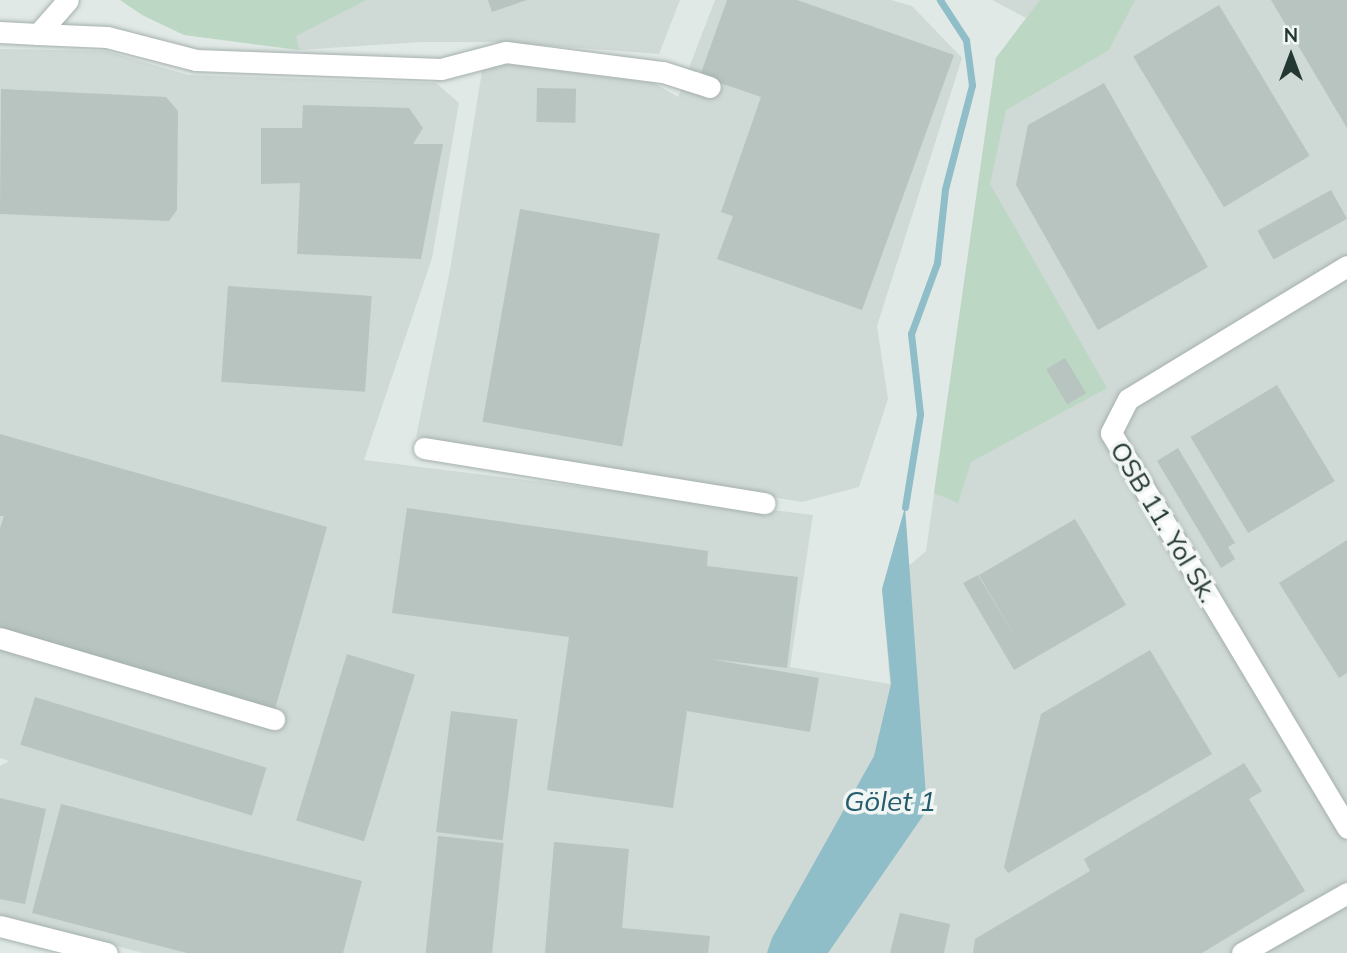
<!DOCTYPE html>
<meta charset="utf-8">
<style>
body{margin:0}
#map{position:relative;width:1347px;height:953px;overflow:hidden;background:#e1e9e6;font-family:Mulish,sans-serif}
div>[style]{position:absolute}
.built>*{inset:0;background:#cfd9d5}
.green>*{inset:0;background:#bcd8c5}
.water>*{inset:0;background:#8fbdc8}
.stream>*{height:7px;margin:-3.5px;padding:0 3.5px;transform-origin:3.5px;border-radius:3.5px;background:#8fbdc8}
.building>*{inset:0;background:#b7c4bf;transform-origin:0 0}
.roads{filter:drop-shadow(0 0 2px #a5b0ad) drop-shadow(0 0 2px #a5b0ad)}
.minor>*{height:21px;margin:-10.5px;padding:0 10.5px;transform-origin:10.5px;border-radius:10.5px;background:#fff}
span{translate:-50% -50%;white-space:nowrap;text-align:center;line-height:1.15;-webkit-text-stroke:7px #f1f6f4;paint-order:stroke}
.street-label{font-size:26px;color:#243833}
.water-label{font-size:28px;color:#265d6c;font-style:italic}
.north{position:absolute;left:1256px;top:21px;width:70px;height:70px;-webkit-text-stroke:5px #f1f6f4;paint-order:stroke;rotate:0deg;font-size:19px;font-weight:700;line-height:28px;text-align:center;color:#243833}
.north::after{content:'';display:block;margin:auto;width:24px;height:32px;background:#243833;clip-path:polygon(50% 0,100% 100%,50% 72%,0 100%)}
</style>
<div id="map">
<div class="built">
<i style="clip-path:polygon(367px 0,680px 0,659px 54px,500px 42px,421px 42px,299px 50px,295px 36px)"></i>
<i style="clip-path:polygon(715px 0,891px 0,912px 6px,962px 58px,877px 326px,888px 399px,859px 487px,802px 502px,416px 437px,450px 270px,482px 71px,502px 63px,654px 83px,678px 97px)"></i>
<i style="clip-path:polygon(992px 0,1347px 0,1347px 953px,143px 953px,0 916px,0 766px,9px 761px,0 758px,0 49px,106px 51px,188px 75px,436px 83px,459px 103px,432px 258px,364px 460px,813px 515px,790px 667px,890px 684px,882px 589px,926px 551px,996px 58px,1026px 18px)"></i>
</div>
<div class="green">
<i style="clip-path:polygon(120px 0,367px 0,296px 36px,299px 50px,184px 35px,142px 15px)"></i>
<i style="clip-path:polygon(1040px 0,1135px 0,1109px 50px,1006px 110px,990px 184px,1107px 388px,971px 462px,958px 503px,934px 493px,996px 58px)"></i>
</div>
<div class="water">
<i style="clip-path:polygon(905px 507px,927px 810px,828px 953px,767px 953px,772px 938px,874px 756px,891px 684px,882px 589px)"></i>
</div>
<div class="stream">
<i style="left:905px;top:507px;width:94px;rotate:-80.8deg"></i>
<i style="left:920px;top:414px;width:81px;rotate:-96.4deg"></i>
<i style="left:911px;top:334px;width:76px;rotate:-69.9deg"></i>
<i style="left:937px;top:263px;width:74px;rotate:-83.8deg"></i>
<i style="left:945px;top:189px;width:107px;rotate:-75.4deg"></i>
<i style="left:972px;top:85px;width:45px;rotate:-97.6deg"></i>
<i style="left:966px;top:40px;width:48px;rotate:-123deg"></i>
</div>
<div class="building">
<i style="clip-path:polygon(488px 0,527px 0,492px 12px)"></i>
<i style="clip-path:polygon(727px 0,797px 0,954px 55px,862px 310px,717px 259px,733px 216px,721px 212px,761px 97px,700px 76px)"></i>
<i style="clip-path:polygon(1271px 0,1347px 0,1347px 128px)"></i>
<i style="left:1219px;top:5px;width:176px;height:100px;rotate:59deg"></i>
<i style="clip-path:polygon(1104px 83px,1208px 267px,1098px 330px,1016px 185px,1028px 125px)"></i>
<i style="left:537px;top:88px;width:39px;height:34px;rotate:1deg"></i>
<i style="clip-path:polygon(1px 89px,166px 97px,178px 111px,177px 210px,169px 221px,0 214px)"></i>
<i style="clip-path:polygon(303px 105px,409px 108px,423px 128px,413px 144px,443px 144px,421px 259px,297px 254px,300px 183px,261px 184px,261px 128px,302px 128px)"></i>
<i style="left:1331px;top:190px;width:33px;height:84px;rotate:61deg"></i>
<i style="left:520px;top:209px;width:142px;height:216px;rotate:10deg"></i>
<i style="left:228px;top:286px;width:144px;height:96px;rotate:4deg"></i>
<i style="left:1065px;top:358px;width:41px;height:22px;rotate:59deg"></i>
<i style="left:1277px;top:385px;width:112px;height:101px;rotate:59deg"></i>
<i style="clip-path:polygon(0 434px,327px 527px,275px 709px,0 630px,0 528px,4px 516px,0 516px)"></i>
<i style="clip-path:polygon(1178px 448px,1235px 543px,1228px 547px,1235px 559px,1221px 568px,1157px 461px)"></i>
<i style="clip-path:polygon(407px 508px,708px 551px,707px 566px,798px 577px,787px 668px,710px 659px,819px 678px,810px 732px,687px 711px,673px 808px,547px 790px,569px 637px,392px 613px)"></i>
<i style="clip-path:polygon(1075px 519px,1126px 605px,1014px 670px,963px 583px,978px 575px,1018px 642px,979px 575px)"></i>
<i style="clip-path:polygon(1347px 540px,1347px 673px,1339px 678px,1279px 583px)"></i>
<i style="clip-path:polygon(1150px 650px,1212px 754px,1008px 873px,1004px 867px,1041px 714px)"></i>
<i style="left:347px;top:654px;width:71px;height:174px;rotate:17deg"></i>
<i style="left:35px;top:697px;width:242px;height:50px;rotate:17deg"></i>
<i style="left:451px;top:711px;width:67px;height:122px;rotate:7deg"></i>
<i style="clip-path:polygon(1244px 763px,1262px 791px,1249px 799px,1305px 891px,1202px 953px,973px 953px,975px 939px,1090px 871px,1084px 859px)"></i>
<i style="clip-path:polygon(0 798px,46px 809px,25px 904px,0 899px)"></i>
<i style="clip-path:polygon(61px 804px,362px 881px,343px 953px,187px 953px,32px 913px)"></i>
<i style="left:438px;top:836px;width:66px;height:118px;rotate:6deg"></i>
<i style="clip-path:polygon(554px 842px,629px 849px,622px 928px,710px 936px,708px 953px,545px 953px)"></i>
<i style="clip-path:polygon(900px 913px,950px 924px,944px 953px,890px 953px)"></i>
</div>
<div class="roads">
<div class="minor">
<i style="left:0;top:32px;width:38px;rotate:3deg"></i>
<i style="left:38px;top:34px;width:45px;rotate:-48.6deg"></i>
<i style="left:38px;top:34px;width:69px;rotate:2.5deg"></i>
<i style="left:107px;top:37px;width:92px;rotate:14.5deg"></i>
<i style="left:196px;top:60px;width:245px;rotate:2.1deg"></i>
<i style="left:441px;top:69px;width:67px;rotate:-14.7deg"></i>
<i style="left:506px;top:52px;width:158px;rotate:7.3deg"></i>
<i style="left:663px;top:72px;width:49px;rotate:17.7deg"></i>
<i style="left:1347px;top:266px;width:256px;rotate:148.7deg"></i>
<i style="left:1128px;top:399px;width:38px;rotate:117deg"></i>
<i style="left:1111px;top:433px;width:460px;rotate:59.1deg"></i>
<i style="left:424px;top:448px;width:345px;rotate:9.2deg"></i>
<i style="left:0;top:638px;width:286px;rotate:16.5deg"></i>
<i style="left:0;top:926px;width:110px;rotate:14.2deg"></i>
<i style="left:1242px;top:953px;width:121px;rotate:-29.7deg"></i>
</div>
</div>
<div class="street-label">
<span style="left:1164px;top:522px;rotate:59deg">OSB 11. Yol Sk.</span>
</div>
<div class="water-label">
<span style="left:890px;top:801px">Gölet 1</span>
</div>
<div class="north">N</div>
</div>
